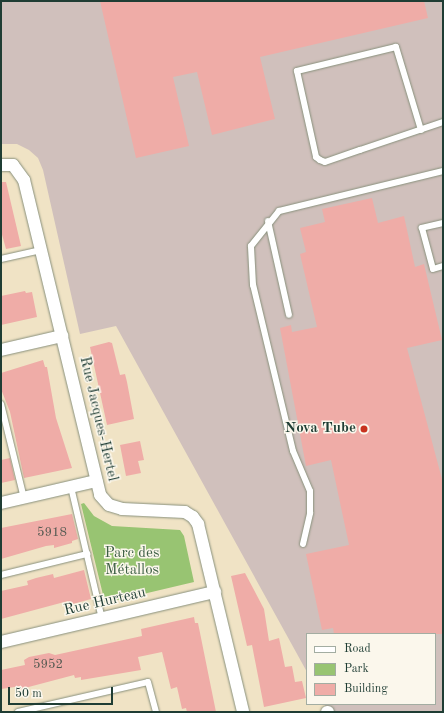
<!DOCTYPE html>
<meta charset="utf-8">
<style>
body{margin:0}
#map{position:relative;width:444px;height:713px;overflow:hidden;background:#f0e3c5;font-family:"Old Standard TT",serif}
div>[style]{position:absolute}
.industrial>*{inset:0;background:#d0c0bc}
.green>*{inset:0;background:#98c472}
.building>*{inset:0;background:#efaca7}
.roads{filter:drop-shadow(0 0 1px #88907c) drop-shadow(0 0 1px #88907c)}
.service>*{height:6px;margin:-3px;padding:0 3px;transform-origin:3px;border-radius:3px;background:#fff}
.minor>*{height:12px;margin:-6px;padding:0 6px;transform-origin:6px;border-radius:6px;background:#fff}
.dots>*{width:11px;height:11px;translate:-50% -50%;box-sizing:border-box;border:2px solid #fbf7ec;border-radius:50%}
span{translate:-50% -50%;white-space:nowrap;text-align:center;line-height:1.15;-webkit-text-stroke:3px #fbf7ec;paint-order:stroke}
.number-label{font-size:13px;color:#535951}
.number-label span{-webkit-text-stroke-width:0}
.street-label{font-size:15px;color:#1f3d34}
.poi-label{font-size:15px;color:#1f3d34;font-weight:700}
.right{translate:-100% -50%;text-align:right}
.park-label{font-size:15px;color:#3d5f44}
.frame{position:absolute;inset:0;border:2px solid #1f3d34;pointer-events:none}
.legend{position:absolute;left:306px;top:633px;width:130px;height:72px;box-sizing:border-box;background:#fbf7ec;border:1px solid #a3ada2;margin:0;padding:5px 7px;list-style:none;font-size:12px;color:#1f3d34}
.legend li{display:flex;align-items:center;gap:8px;height:20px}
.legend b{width:20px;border:1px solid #a3ada2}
.scale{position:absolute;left:8px;top:687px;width:105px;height:18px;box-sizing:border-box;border:2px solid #1f3d34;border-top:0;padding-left:5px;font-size:12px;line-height:14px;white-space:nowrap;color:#1f3d34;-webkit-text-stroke:3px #fbf7ec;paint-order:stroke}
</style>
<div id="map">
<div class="industrial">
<i style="clip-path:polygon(1px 1px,443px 1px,443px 712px,328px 711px,324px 704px,435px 704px,435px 634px,307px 634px,307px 672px,116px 326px,80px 334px,43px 170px,38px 158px,29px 150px,17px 144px,2px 144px,1px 141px)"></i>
</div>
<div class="green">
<i style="clip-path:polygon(84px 503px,94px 516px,112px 526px,180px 530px,184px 536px,194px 582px,105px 603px,81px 504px)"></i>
</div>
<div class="building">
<i style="clip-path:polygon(100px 1px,424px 1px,428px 18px,260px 57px,275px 119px,212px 135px,197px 72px,173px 77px,189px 146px,136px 158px)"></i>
<i style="clip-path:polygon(1px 182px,6px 182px,21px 246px,6px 249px,1px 231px)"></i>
<i style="clip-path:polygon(372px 198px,378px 223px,404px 216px,415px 267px,424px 264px,442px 340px,407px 348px,443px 483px,443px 634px,334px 634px,333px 628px,322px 630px,306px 554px,349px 545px,331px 460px,306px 466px,280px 328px,291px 325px,292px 332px,317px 327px,300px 254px,306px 252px,300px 228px,325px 222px,322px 209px)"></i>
<i style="clip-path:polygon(25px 291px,26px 293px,32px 292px,37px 317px,1px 325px,1px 296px)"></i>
<i style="clip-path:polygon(109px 342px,112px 343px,120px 375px,125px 374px,127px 382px,134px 419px,107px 425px,90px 347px)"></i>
<i style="clip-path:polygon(43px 360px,45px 367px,47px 367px,56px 418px,72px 468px,24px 478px,10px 412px,1px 389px,1px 373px)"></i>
<i style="clip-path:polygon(140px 441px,144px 460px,138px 461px,141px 473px,126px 476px,120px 445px)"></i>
<i style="clip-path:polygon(10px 458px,15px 480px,1px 483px,1px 460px)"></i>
<i style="clip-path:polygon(72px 514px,78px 539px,72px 541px,72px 543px,54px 548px,54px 545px,46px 546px,1px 559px,1px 528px)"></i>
<i style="clip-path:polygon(84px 570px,91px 599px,69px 605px,68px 601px,1px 619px,1px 591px,28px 585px,27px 581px,36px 578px,53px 574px,54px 578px)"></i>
<i style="clip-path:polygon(245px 573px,264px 609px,269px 641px,279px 638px,285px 667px,292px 666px,295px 682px,302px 681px,306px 698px,264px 707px,252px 645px,247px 646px,231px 576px)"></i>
<i style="clip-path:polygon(194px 617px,195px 623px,198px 623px,216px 712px,187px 712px,186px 708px,182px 709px,177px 687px,171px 689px,162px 652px,138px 657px,141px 670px,81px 680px,81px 677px,75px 678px,74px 675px,21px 689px,21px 686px,1px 689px,1px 670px,25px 665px,24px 660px,29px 657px,49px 653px,55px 655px,142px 636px,141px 629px)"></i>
</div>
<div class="roads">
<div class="service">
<i style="left:421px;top:130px;width:87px;rotate:-106.8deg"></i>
<i style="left:396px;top:47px;width:102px;rotate:166.4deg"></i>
<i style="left:297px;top:71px;width:88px;rotate:77.5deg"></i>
<i style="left:316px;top:157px;width:5px;rotate:37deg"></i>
<i style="left:320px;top:160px;width:5px;rotate:22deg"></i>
<i style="left:325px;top:162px;width:37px;rotate:-19deg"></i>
<i style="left:360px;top:150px;width:88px;rotate:-18.6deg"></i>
<i style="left:268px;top:221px;width:96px;rotate:77.4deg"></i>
<i style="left:443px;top:223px;width:22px;rotate:167deg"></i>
<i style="left:422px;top:228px;width:42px;rotate:75deg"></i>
<i style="left:433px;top:269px;width:10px;rotate:-17deg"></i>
<i style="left:1px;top:259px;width:41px;rotate:-12.7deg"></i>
<i style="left:1px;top:404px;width:97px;rotate:76.3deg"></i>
<i style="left:71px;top:487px;width:136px;rotate:76.8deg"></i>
<i style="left:303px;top:544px;width:32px;rotate:-77deg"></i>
<i style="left:310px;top:513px;width:22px;rotate:-90deg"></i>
<i style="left:310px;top:491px;width:43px;rotate:-113deg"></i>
<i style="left:293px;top:451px;width:171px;rotate:-103.5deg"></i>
<i style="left:253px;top:285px;width:39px;rotate:-93deg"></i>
<i style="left:251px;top:246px;width:45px;rotate:-51.3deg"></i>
<i style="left:279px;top:211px;width:169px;rotate:-13.7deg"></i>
<i style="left:1px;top:575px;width:89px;rotate:-13.7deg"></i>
<i style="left:18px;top:712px;width:133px;rotate:-13deg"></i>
<i style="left:148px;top:682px;width:31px;rotate:75deg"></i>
</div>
<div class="minor">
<i style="left:1px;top:165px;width:12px"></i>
<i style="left:13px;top:165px;width:19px;rotate:54deg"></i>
<i style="left:24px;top:180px;width:324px;rotate:76.4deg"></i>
<i style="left:100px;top:495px;width:13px;rotate:48deg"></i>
<i style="left:109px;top:505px;width:14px;rotate:17deg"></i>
<i style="left:122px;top:509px;width:63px;rotate:2.7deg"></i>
<i style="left:185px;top:512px;width:9px;rotate:32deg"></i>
<i style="left:193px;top:517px;width:9px;rotate:54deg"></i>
<i style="left:198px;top:524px;width:193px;rotate:76.5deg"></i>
<i style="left:1px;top:350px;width:63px;rotate:-12.9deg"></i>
<i style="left:1px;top:503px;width:98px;rotate:-13deg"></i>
<i style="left:1px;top:642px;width:220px;rotate:-13.2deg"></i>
<i style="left:327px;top:712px;width:1px"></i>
</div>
</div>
<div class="dots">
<i style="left:364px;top:429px;background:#c8321e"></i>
</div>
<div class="number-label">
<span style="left:52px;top:533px">5918</span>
<span style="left:48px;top:665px">5952</span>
</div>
<div class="street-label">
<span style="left:98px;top:419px;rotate:77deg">Rue Jacques-Hertel</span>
<span style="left:105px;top:602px;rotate:-13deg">Rue Hurteau</span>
</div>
<div class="poi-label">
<span class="right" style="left:356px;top:429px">Nova Tube</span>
</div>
<div class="park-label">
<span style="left:132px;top:562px">Parc des<br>Métallos</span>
</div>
<div class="frame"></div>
<ul class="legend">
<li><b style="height:5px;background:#fff"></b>Road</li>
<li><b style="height:11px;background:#98c472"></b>Park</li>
<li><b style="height:11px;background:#efaca7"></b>Building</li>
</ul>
<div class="scale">50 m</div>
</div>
